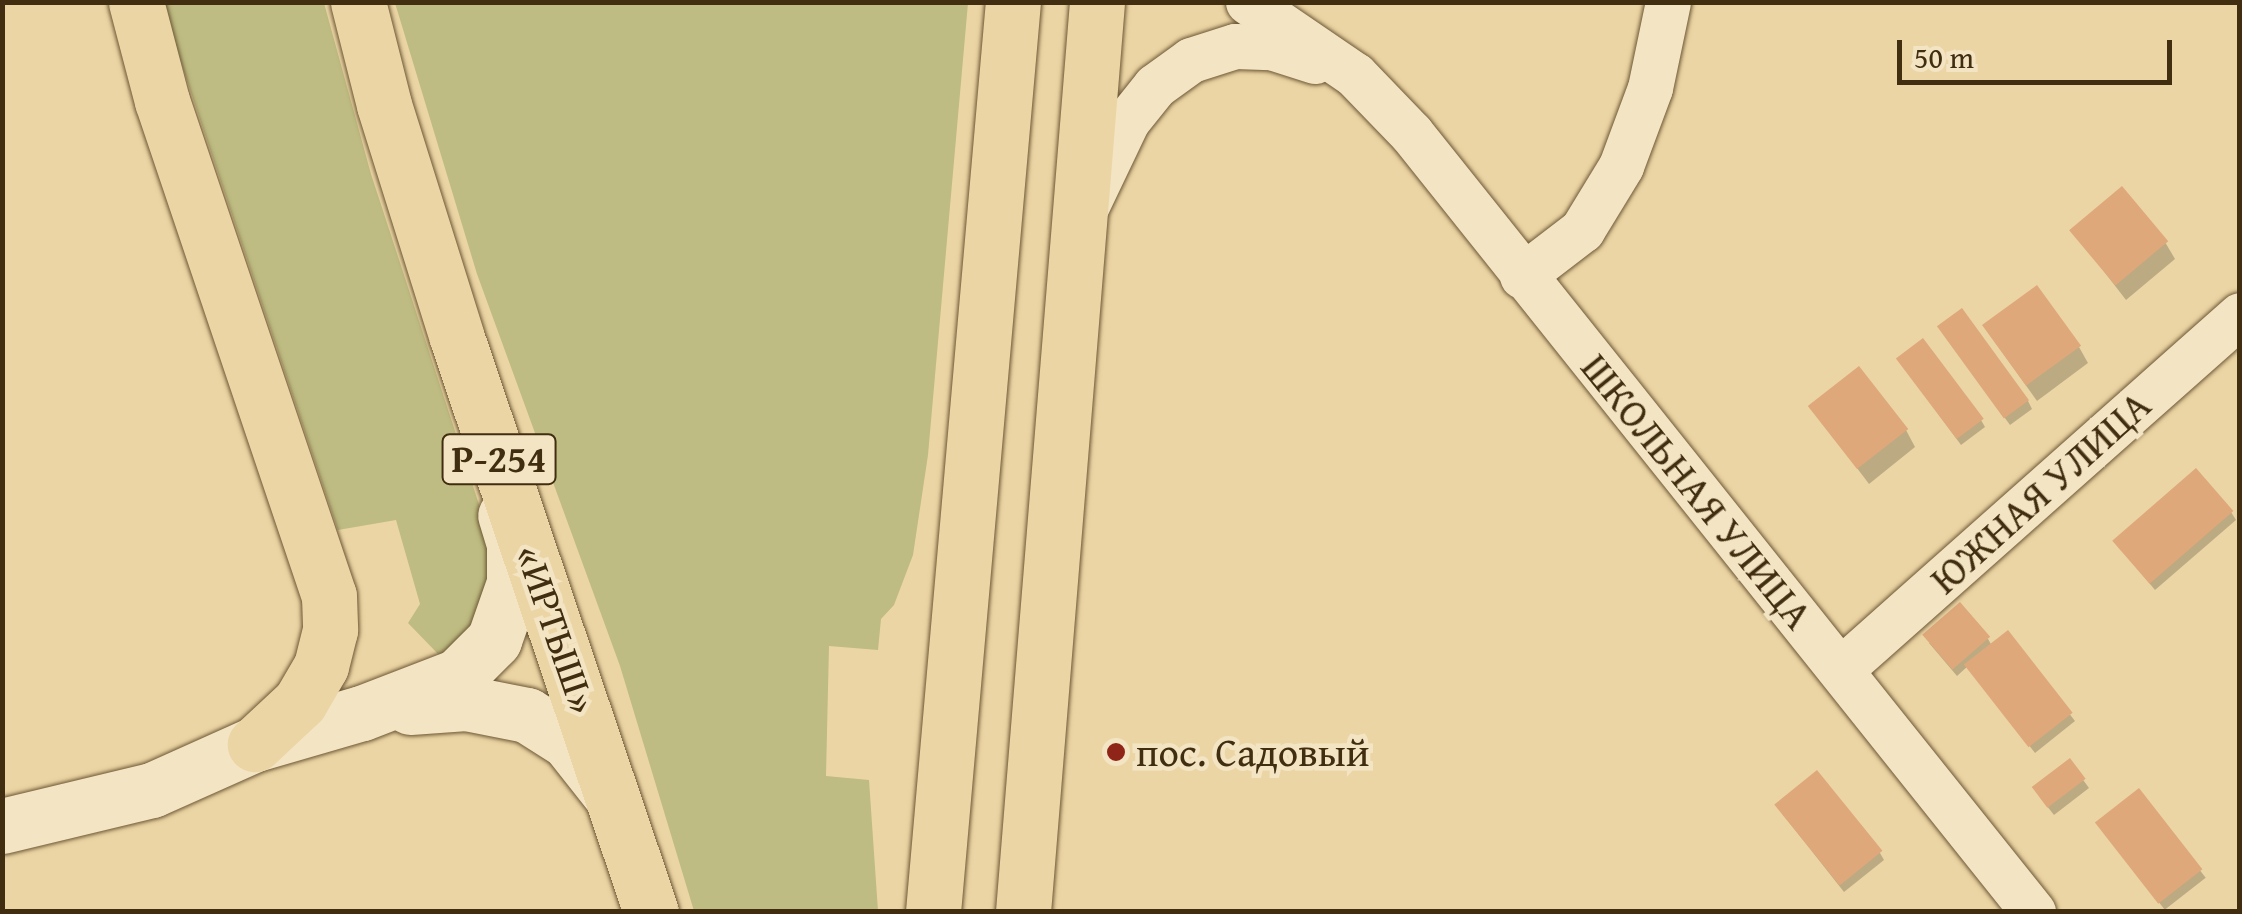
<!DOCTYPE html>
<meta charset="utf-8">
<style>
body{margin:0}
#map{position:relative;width:2242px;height:914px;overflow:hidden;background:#ecd5a4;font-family:"Gentium Book Plus",serif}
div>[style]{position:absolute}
.green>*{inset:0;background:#bebc82}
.shadow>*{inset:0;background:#0003;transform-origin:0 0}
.building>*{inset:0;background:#dfa87a;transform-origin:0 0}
.roads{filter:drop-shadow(0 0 2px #6c5735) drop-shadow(0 0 2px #6c5735)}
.street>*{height:45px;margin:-22.5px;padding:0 22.5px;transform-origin:22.5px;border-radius:22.5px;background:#f3e4c4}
.secondary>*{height:55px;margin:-27.5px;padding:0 27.5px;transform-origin:27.5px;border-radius:27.5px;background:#f3e4c4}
.primary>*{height:55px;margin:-27.5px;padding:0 27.5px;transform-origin:27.5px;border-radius:27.5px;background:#ecd5a4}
.highway>*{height:55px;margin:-27.5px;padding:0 27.5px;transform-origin:27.5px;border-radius:27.5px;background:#ecd5a4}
.dots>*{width:28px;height:28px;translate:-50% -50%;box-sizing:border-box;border:5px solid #f3e4c4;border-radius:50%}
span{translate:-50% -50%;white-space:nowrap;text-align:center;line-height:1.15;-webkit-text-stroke:9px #f3e4c4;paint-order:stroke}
.shield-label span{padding:2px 8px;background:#f3e4c4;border:2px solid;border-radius:8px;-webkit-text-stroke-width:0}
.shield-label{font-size:38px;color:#412d10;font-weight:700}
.street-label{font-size:40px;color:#412d10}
.poi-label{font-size:40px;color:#412d10}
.left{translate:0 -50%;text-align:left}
.frame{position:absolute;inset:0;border:5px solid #412d10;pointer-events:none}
.scale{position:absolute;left:1897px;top:40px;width:275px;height:45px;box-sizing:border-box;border:5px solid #412d10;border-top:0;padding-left:12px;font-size:30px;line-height:35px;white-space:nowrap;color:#412d10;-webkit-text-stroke:8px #f3e4c4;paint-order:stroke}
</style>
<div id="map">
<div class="green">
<i style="clip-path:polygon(161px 3px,324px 3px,371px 174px,490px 538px,494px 572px,470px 629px,440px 656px,408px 623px,420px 604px,396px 520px,338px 530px)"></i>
<i style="clip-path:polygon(395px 3px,968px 3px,928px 455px,913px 555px,894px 605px,881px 619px,878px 650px,829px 646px,826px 776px,869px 780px,878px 911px,694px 911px,620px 666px,477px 274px)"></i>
</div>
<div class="shadow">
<i style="clip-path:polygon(2072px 230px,2165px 242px,2175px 259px,2126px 300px)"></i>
<i style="clip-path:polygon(1944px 335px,2028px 401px,2032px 409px,2010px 425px)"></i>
<i style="clip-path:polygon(1995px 342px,2079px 347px,2088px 363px,2037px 401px)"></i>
<i style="clip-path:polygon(1903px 366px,1981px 420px,1985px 427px,1961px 445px)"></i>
<i style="clip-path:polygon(1811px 407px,1906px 430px,1915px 447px,1869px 484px)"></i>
<i style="clip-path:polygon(2231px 512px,2236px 520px,2155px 590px,2120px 548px)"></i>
<i style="clip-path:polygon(2008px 634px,2075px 721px,2035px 753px,1968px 666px,1957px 676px,1929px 643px,1988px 639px,1992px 646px)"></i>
<i style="clip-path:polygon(2070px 762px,2089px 788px,2054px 815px,2039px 796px)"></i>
<i style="left:2138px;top:791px;width:110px;height:52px;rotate:52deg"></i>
<i style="clip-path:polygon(1781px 812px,1880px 853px,1884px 860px,1844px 892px)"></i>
</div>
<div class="building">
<i style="left:2122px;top:186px;width:72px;height:69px;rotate:50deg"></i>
<i style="left:2037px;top:285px;width:75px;height:68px;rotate:54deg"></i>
<i style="left:1962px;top:308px;width:114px;height:31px;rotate:54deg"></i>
<i style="left:1923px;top:338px;width:101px;height:34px;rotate:53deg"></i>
<i style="left:1859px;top:366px;width:80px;height:65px;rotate:52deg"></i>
<i style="left:2196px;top:468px;width:57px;height:111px;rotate:49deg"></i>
<i style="left:1960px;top:602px;width:46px;height:50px;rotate:49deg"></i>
<i style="left:2008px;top:630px;width:105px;height:56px;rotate:52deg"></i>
<i style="left:2070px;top:758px;width:26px;height:48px;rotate:53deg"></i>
<i style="left:1817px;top:770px;width:104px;height:55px;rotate:51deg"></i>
<i style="left:2139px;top:788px;width:103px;height:56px;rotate:52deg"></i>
</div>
<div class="roads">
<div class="street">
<i style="left:1248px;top:2px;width:130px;rotate:34.3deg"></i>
<i style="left:1355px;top:75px;width:81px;rotate:46deg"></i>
<i style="left:1411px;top:133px;width:997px;rotate:51.39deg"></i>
<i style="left:1087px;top:205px;width:93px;rotate:-64.5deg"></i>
<i style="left:1127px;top:121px;width:45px;rotate:-51.3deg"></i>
<i style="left:1155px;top:86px;width:44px;rotate:-35.8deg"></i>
<i style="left:1191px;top:60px;width:46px;rotate:-17.7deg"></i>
<i style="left:1235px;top:46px;width:36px;rotate:2deg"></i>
<i style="left:1271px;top:47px;width:46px;rotate:17.7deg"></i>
<i style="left:1522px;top:276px;width:76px;rotate:-37.5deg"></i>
<i style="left:1582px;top:230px;width:75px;rotate:-58.6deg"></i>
<i style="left:1621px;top:166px;width:83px;rotate:-69.6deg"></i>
<i style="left:1650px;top:88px;width:88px;rotate:-78.2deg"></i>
<i style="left:1841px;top:669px;width:533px;rotate:-41.58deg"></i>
</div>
<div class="secondary">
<i style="left:410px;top:707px;width:56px;rotate:-4.1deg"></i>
<i style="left:466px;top:703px;width:62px;rotate:11.1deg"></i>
<i style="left:527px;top:715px;width:49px;rotate:32.4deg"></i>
<i style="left:568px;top:741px;width:66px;rotate:51.7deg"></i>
<i style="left:2px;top:826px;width:154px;rotate:-13.5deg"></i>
<i style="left:152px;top:790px;width:113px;rotate:-24.1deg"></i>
<i style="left:255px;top:744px;width:111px;rotate:-16.2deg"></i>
<i style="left:362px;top:713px;width:103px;rotate:-21.1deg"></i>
<i style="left:458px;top:676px;width:51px;rotate:-45deg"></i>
<i style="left:494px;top:640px;width:60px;rotate:-70.7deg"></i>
<i style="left:514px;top:583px;width:39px;rotate:-90deg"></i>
<i style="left:514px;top:544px;width:30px;rotate:-107deg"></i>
</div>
<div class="primary">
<i style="left:136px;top:2px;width:102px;rotate:75.3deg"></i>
<i style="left:162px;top:101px;width:522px;rotate:71.36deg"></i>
<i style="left:329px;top:596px;width:34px;rotate:88deg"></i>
<i style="left:330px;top:630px;width:37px;rotate:104deg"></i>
<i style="left:321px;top:666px;width:42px;rotate:120.3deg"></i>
<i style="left:300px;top:702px;width:62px;rotate:137deg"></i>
<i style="left:933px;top:912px;width:914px;rotate:-84.98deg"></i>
</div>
<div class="highway">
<i style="left:358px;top:2px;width:106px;rotate:75.8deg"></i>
<i style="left:384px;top:105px;width:244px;rotate:72.6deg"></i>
<i style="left:457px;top:338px;width:606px;rotate:71.33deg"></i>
<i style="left:1023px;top:912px;width:913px;rotate:-85.35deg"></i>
</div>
</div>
<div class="dots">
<i style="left:1116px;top:752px;background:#8f2418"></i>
</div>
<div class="shield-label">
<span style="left:499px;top:459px">Р-254</span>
</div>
<div class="street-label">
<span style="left:1697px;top:491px;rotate:51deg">ШКОЛЬНАЯ УЛИЦА</span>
<span style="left:2040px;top:492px;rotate:-42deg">ЮЖНАЯ УЛИЦА</span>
<span style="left:557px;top:629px;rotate:71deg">«ИРТЫШ»</span>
</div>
<div class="poi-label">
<span class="left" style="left:1136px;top:752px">пос. Садовый</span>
</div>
<div class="frame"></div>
<div class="scale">50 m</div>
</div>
